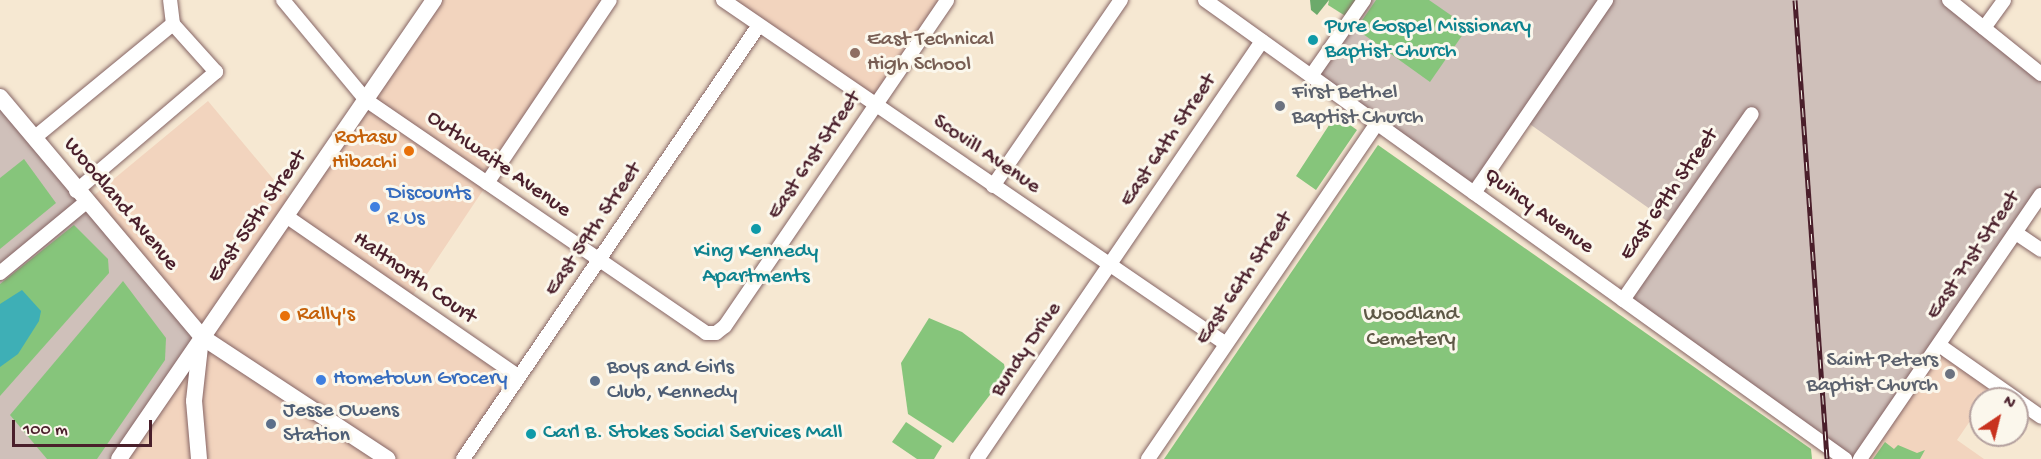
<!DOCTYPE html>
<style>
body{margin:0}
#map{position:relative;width:2041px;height:459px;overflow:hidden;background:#f6e8d2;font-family:"Gochi Hand",sans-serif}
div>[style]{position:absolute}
.built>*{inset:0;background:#f2d4be}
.industrial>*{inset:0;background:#cfc0ba}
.green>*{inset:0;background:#86c57b}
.forest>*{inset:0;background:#6caa6b}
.water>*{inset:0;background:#3eafb6}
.roads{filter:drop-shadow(0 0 2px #866565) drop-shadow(0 0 2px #866565)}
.minor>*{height:14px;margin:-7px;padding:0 7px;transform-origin:7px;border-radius:7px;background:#fff}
.major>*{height:16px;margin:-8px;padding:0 8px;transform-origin:8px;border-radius:8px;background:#fff}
.rail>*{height:5px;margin-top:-2.5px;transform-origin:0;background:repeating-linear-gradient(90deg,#fbf7ec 0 9px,#4a1f2b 0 18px);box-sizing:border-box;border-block:2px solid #4a1f2b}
.dots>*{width:16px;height:16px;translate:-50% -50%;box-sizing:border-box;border:3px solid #fbf7ec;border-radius:50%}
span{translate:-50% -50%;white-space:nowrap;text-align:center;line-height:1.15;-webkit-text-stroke:6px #fbf7ec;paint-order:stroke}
.culture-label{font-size:22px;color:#0d838f}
.left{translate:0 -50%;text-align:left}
.education-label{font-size:22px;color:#785e54}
.worship-label{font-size:22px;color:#5b616d}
.right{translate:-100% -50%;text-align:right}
.food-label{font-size:22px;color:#c56008}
.street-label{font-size:22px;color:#4a1f2b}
.shop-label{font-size:22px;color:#366cbe}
.park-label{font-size:22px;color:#5f5947}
.service-label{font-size:22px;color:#4e5e75}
.north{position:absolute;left:1969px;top:387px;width:60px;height:60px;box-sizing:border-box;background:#fbf7ec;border:2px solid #b4a19f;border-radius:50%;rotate:35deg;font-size:16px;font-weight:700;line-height:24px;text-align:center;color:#4a1f2b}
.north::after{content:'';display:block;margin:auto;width:21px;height:27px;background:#c8321e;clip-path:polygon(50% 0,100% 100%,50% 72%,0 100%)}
.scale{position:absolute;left:12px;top:420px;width:140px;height:27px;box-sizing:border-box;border:3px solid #4a1f2b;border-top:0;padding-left:8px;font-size:18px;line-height:21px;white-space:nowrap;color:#4a1f2b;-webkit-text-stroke:4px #fbf7ec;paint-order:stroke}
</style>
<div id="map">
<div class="built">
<i style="clip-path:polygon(434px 0,610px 0,409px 301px,519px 377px,463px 459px,119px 459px,86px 202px,208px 101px,294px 204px)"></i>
<i style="clip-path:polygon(722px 0,947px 0,875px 106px)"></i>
<i style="clip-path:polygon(1939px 345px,1995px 385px,1985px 399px,1981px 399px,1981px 405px,1957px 440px,1984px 459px,1860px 459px)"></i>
</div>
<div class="industrial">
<i style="clip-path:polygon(1364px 0,1949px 0,2041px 74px,2041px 195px,1860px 459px,1845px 459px,1623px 300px,1674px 226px,1524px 120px,1474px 193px,1311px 76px)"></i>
<i style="clip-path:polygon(0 97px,202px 337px,119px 459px,0 459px)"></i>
</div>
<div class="green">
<i style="clip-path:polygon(1329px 0,1358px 0,1347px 17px,1328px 5px)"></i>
<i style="clip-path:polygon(1376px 0,1429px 0,1468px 27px,1430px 82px,1356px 29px)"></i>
<i style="clip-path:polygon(1329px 110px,1357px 130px,1316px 190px,1296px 176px,1333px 119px,1326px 114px)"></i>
<i style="clip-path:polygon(1378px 145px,1811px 449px,1812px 459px,1164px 459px)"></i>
<i style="clip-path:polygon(24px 159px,56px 203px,0 249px,0 178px)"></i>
<i style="clip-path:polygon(74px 225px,108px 259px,109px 273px,0 396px,0 284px)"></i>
<i style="clip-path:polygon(123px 281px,166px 338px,165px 360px,97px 459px,47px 459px,10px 415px)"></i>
<i style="clip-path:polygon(929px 318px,962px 332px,1004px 364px,1006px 374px,953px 443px,908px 414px,901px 363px)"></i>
<i style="clip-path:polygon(906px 422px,942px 446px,934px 459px,917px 459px,892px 442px)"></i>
<i style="clip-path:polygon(1885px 442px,1894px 449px,1898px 445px,1917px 453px,1925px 450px,1920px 459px,1873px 459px)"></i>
</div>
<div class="forest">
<i style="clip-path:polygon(1310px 0,1329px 0,1317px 15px,1311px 10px)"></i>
</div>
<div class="water">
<i style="clip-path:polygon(22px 290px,41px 311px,39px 321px,18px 354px,0 367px,0 304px)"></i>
</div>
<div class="roads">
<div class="minor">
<i style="left:283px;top:0;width:130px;rotate:50.3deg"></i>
<i style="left:366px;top:100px;width:412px;rotate:34.4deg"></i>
<i style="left:706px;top:333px;width:10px"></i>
<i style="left:716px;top:333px;width:11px;rotate:-38deg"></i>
<i style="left:725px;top:326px;width:394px;rotate:-55.7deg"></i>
<i style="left:723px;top:0;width:609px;rotate:34.37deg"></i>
<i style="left:1205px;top:0;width:788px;rotate:35.65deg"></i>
<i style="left:1949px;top:0;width:118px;rotate:38.8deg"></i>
<i style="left:1984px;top:28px;width:34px;rotate:-54deg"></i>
<i style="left:1311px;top:76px;width:93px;rotate:-55.1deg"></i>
<i style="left:34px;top:138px;width:180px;rotate:-39.4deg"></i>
<i style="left:487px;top:183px;width:220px;rotate:-56.1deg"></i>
<i style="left:993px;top:186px;width:226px;rotate:-55.5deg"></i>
<i style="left:76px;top:191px;width:184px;rotate:-40.4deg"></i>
<i style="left:216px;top:72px;width:64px;rotate:-131.9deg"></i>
<i style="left:173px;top:24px;width:24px;rotate:-97deg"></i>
<i style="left:1474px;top:193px;width:234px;rotate:-55.6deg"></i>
<i style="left:286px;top:216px;width:283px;rotate:34.6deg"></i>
<i style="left:2016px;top:233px;width:30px;rotate:34deg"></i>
<i style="left:0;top:273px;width:112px;rotate:-39.5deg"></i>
<i style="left:1623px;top:300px;width:226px;rotate:-55.3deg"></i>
<i style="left:1939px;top:345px;width:94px;rotate:35deg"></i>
<i style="left:2017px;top:400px;width:29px;rotate:35deg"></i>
<i style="left:463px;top:459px;width:525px;rotate:-55.7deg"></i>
<i style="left:977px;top:459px;width:506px;rotate:-55.71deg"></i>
<i style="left:1148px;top:459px;width:407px;rotate:-55.7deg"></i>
<i style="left:1860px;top:459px;width:320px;rotate:-55.6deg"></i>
</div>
<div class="major">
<i style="left:0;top:97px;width:314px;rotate:49.9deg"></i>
<i style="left:202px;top:337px;width:222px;rotate:33.3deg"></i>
<i style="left:119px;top:459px;width:557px;rotate:-55.54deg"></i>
<i style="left:199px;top:459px;width:58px;rotate:-94.9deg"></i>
<i style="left:194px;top:401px;width:54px;rotate:-83.7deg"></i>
</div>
</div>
<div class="rail">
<i style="left:1795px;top:0;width:460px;rotate:86deg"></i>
</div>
<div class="dots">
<i style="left:1313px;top:40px;background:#0f9aa8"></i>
<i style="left:855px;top:53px;background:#8d6e63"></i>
<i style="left:1280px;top:106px;background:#6b7280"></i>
<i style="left:409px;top:151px;background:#e8710a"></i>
<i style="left:375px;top:207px;background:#3f7fe0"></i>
<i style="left:756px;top:229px;background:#0f9aa8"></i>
<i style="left:285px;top:316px;background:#e8710a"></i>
<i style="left:1950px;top:374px;background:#6b7280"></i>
<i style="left:321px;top:380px;background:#3f7fe0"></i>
<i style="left:595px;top:381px;background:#5c6f8a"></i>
<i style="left:271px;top:424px;background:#5c6f8a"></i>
<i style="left:531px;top:434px;background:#0f9aa8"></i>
</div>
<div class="culture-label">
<span class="left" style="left:1325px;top:40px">Pure Gospel Missionary<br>Baptist Church</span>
<span style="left:756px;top:265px">King Kennedy<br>Apartments</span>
<span class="left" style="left:543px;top:434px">Carl B. Stokes Social Services Mall</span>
</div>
<div class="education-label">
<span class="left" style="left:867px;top:53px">East Technical<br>High School</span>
</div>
<div class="worship-label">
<span class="left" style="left:1292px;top:106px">First Bethel<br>Baptist Church</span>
<span class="right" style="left:1938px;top:374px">Saint Peters<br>Baptist Church</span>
</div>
<div class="food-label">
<span class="right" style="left:397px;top:151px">Rotasu<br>Hibachi</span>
<span class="left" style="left:297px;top:316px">Rally's</span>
</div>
<div class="street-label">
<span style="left:1169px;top:141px;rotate:-56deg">East 64th Street</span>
<span style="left:986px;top:155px;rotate:34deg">Scovill Avenue</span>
<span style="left:815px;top:156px;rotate:-56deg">East 61st Street</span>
<span style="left:498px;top:165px;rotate:35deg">Outhwaite Avenue</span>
<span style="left:1670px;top:195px;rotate:-55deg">East 69th Street</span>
<span style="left:120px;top:205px;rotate:50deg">Woodland Avenue</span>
<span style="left:1538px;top:212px;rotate:36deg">Quincy Avenue</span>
<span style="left:258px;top:217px;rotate:-55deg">East 55th Street</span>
<span style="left:594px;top:230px;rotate:-56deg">East 59th Street</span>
<span style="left:1974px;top:256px;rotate:-56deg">East 71st Street</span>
<span style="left:414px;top:279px;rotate:35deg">Haltnorth Court</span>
<span style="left:1245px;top:279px;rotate:-56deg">East 66th Street</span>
<span style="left:1027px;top:350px;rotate:-56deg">Bundy Drive</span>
</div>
<div class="shop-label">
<span class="left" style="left:387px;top:207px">Discounts<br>R Us</span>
<span class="left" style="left:333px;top:380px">Hometown Grocery</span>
</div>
<div class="park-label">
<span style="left:1411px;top:328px">Woodland<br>Cemetery</span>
</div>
<div class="service-label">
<span class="left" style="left:607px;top:381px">Boys and Girls<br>Club, Kennedy</span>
<span class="left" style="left:283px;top:424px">Jesse Owens<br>Station</span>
</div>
<div class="north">N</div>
<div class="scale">100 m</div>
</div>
